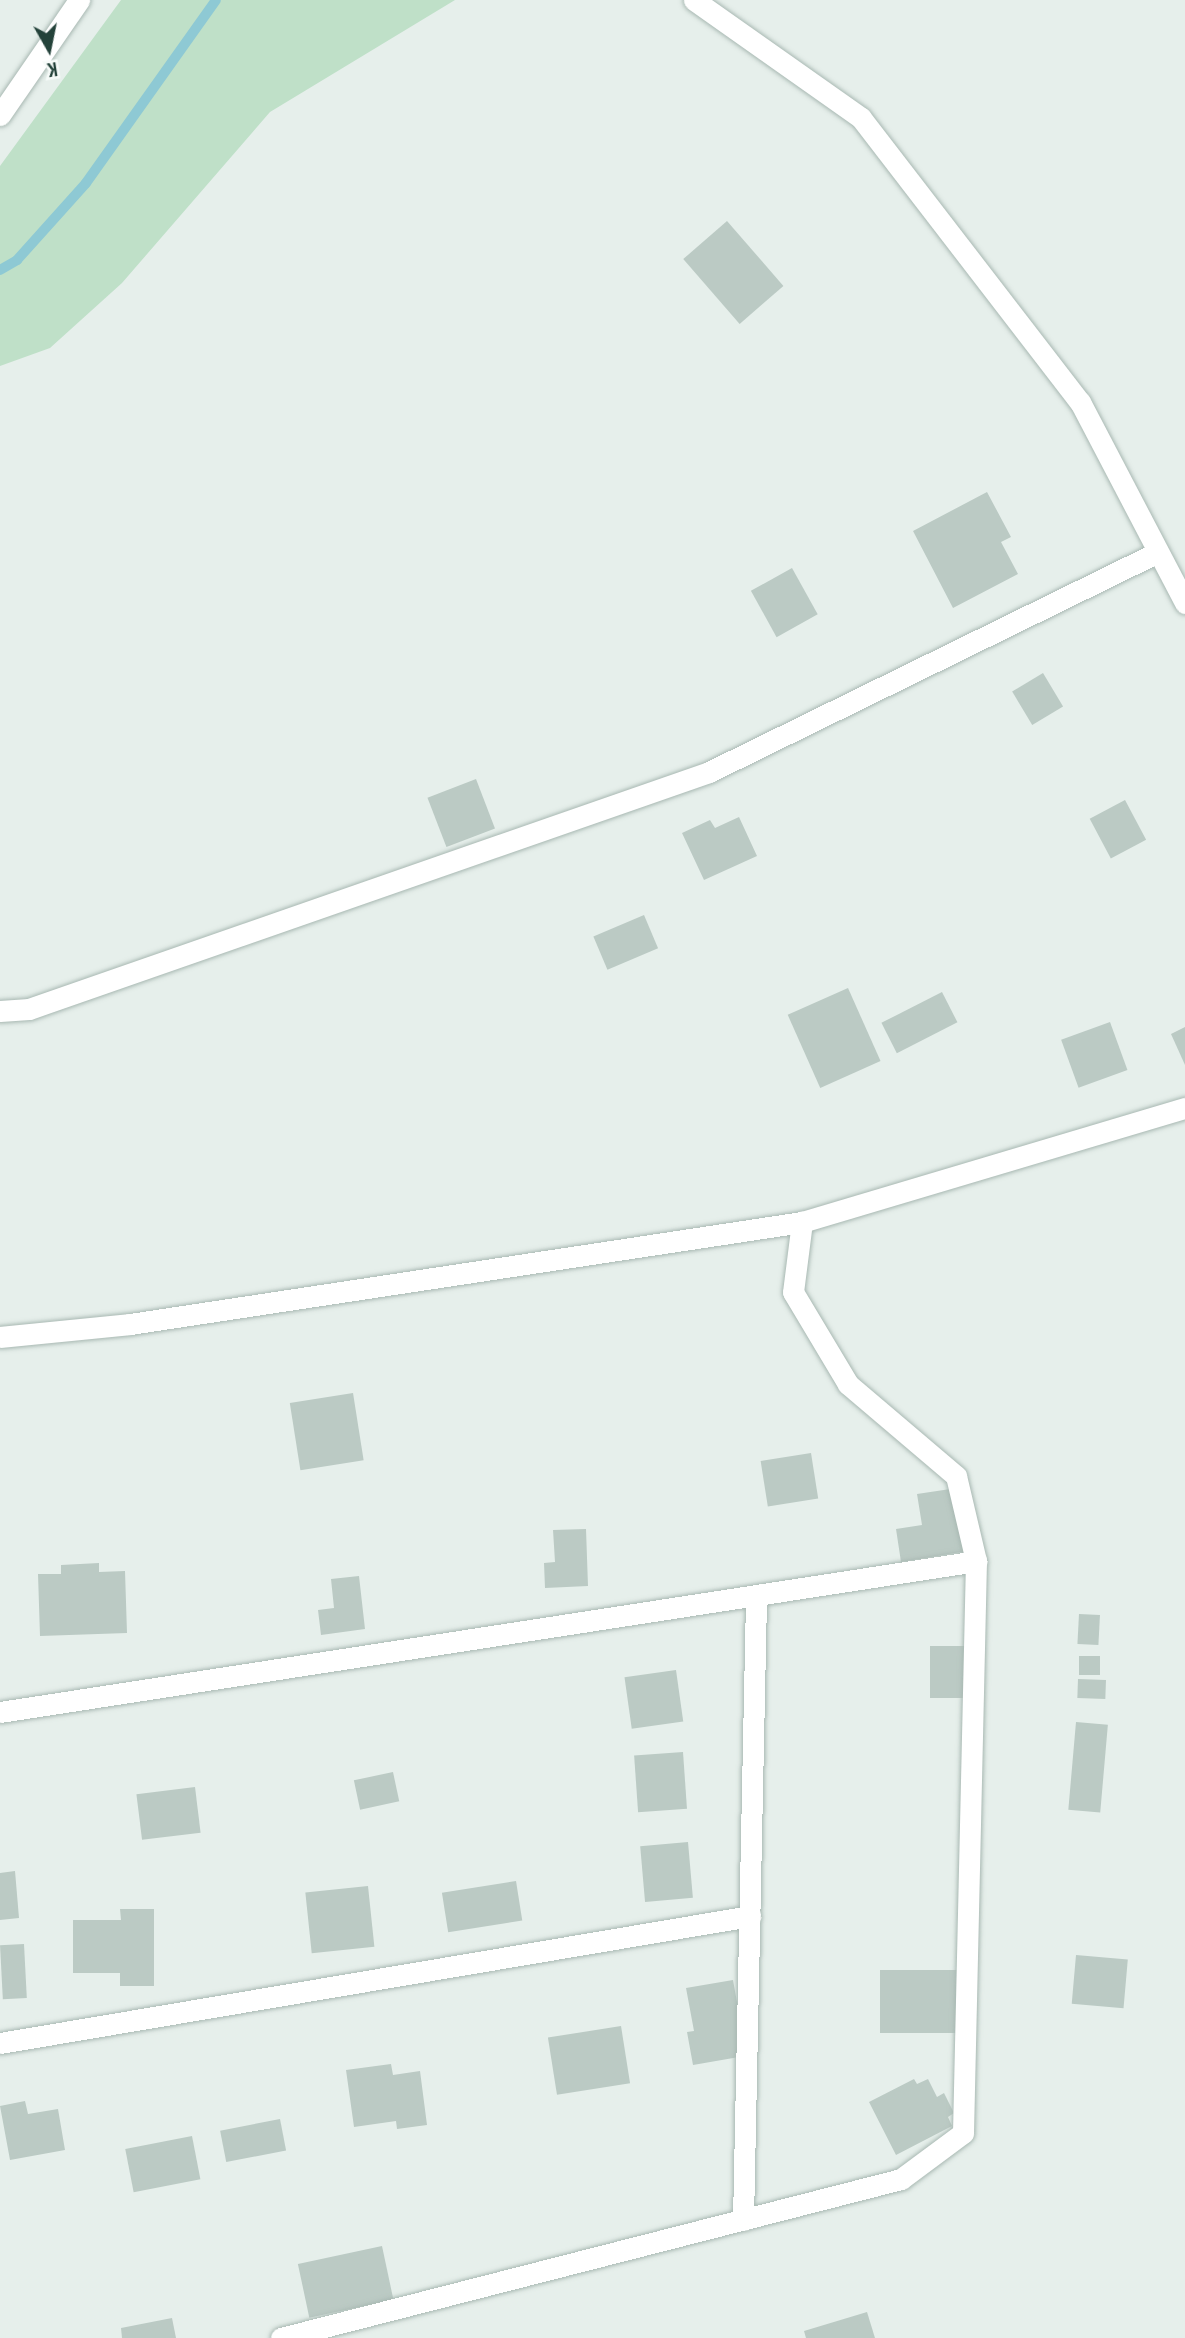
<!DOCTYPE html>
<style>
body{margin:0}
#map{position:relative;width:1185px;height:2338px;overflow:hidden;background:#e6efeb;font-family:"PT Sans Narrow",sans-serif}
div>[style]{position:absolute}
.green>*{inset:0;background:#bfe0c8}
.stream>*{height:10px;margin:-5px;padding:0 5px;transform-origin:5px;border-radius:5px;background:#8ec9d4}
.building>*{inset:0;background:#bbcac4;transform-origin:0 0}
.roads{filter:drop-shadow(0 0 2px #a8b8b2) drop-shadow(0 0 2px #a8b8b2)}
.minor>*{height:21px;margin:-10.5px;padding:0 10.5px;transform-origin:10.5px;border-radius:10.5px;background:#fff}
span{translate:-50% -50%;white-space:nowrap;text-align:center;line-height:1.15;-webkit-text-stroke:7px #f7fbf9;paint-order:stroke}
.north{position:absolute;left:14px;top:14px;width:70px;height:70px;-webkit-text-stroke:5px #f7fbf9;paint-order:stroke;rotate:171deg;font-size:19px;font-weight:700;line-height:28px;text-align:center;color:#24423a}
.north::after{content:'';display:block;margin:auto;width:24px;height:32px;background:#24423a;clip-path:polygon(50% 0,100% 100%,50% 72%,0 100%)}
</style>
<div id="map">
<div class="green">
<i style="clip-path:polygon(121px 0,455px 0,270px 112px,122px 283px,50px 348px,0 366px,0 166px)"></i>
</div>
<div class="stream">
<i style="left:0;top:270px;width:20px;rotate:-30deg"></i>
<i style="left:17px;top:260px;width:103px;rotate:-48.1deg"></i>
<i style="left:86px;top:183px;width:224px;rotate:-54.6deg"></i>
</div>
<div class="building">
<i style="left:727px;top:221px;width:86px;height:58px;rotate:49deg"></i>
<i style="clip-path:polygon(987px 492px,1011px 537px,1001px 542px,1018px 574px,953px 608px,913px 531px)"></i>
<i style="left:792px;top:568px;width:53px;height:47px;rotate:61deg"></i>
<i style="left:1043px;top:673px;width:39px;height:36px;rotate:59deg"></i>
<i style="left:476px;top:779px;width:53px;height:52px;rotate:69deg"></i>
<i style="left:1125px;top:800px;width:45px;height:40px;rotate:62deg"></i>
<i style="clip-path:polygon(739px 817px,757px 856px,704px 880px,682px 833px,710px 820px,715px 828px)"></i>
<i style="left:644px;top:915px;width:36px;height:55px;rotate:67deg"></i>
<i style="left:848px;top:988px;width:80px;height:66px;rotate:66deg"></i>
<i style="left:942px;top:992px;width:34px;height:68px;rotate:63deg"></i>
<i style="left:1110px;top:1022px;width:51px;height:52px;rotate:70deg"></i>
<i style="clip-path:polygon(1185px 1027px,1185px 1065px,1171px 1034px)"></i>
<i style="left:353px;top:1393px;width:68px;height:64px;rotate:81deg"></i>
<i style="left:811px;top:1453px;width:46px;height:51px;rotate:81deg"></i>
<i style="clip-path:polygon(957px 1488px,967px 1551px,901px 1562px,896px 1529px,922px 1525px,917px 1494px)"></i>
<i style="clip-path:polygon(586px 1529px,588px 1586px,545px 1588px,544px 1563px,555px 1562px,553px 1530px)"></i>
<i style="clip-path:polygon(99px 1563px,99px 1572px,125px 1571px,127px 1633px,40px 1636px,38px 1574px,61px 1574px,61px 1565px)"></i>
<i style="clip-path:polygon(359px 1576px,365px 1629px,321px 1635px,318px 1610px,334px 1608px,331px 1579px)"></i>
<i style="left:1079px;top:1614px;width:21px;height:30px;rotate:3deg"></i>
<i style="left:930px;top:1646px;width:38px;height:52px"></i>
<i style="left:1079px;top:1656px;width:21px;height:19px"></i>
<i style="left:676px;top:1670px;width:52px;height:52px;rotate:82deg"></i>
<i style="left:1078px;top:1679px;width:28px;height:19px;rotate:2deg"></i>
<i style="left:1076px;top:1722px;width:32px;height:88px;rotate:5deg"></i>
<i style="left:683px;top:1752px;width:57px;height:49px;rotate:86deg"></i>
<i style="left:393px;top:1772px;width:30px;height:40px;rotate:78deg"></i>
<i style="left:195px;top:1787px;width:46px;height:59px;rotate:83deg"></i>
<i style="left:688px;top:1842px;width:56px;height:48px;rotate:85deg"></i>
<i style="clip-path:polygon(15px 1871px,19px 1918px,0 1920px,0 1873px)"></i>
<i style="left:516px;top:1881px;width:40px;height:75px;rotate:81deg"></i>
<i style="left:368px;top:1886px;width:61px;height:63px;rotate:84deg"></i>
<i style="clip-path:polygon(120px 1909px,154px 1909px,154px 1986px,120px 1986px,120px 1973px,73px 1973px,73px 1920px,121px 1920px)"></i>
<i style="left:24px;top:1944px;width:54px;height:24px;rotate:87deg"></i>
<i style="left:1076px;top:1955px;width:52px;height:49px;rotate:5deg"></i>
<i style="left:880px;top:1970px;width:77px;height:63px"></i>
<i style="clip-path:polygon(733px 1980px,744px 2041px,739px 2057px,693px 2065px,687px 2032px,694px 2031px,686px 1988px)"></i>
<i style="left:621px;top:2026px;width:58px;height:74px;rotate:81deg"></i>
<i style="clip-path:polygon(391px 2064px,393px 2075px,420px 2071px,427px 2125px,397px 2129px,396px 2121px,354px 2127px,346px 2070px)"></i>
<i style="clip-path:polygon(914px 2079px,917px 2084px,928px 2079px,937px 2097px,944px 2093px,954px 2113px,948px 2117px,952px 2126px,896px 2155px,869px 2102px)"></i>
<i style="clip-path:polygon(25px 2101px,28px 2114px,58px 2109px,65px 2150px,10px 2160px,0 2106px)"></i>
<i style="left:280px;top:2119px;width:32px;height:61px;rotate:79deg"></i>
<i style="left:192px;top:2136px;width:44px;height:68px;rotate:79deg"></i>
<i style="left:382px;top:2246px;width:55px;height:86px;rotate:78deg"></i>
<i style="clip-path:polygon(867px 2312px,875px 2338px,806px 2338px,804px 2331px)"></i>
<i style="clip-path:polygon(172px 2318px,176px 2338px,122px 2338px,121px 2328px)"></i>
</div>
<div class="roads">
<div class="minor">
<i style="left:694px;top:0;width:204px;rotate:35.2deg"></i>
<i style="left:861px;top:118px;width:359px;rotate:52.4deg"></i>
<i style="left:1080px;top:402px;width:227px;rotate:62.4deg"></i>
<i style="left:0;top:115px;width:140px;rotate:-55.5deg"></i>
<i style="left:0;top:1011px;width:29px;rotate:-4deg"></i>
<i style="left:29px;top:1009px;width:720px;rotate:-19.21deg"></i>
<i style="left:709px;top:772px;width:500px;rotate:-26.1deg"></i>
<i style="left:0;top:1337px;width:131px;rotate:-5.7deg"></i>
<i style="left:130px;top:1324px;width:680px;rotate:-8.63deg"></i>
<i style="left:802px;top:1222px;width:400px;rotate:-16.6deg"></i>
<i style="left:0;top:1712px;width:988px;rotate:-8.79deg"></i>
<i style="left:0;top:2043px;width:761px;rotate:-9.61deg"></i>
<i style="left:743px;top:2220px;width:623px;rotate:-88.8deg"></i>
<i style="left:281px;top:2338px;width:640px;rotate:-14.38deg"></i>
<i style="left:901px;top:2179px;width:77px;rotate:-36.6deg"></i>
<i style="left:963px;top:2133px;width:572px;rotate:-88.7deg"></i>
<i style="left:976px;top:1561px;width:87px;rotate:-103.2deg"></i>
<i style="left:956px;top:1476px;width:142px;rotate:-139.6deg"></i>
<i style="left:848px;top:1384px;width:107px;rotate:-120.9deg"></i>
<i style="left:793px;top:1292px;width:71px;rotate:-82.7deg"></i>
</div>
</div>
<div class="north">K</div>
</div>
